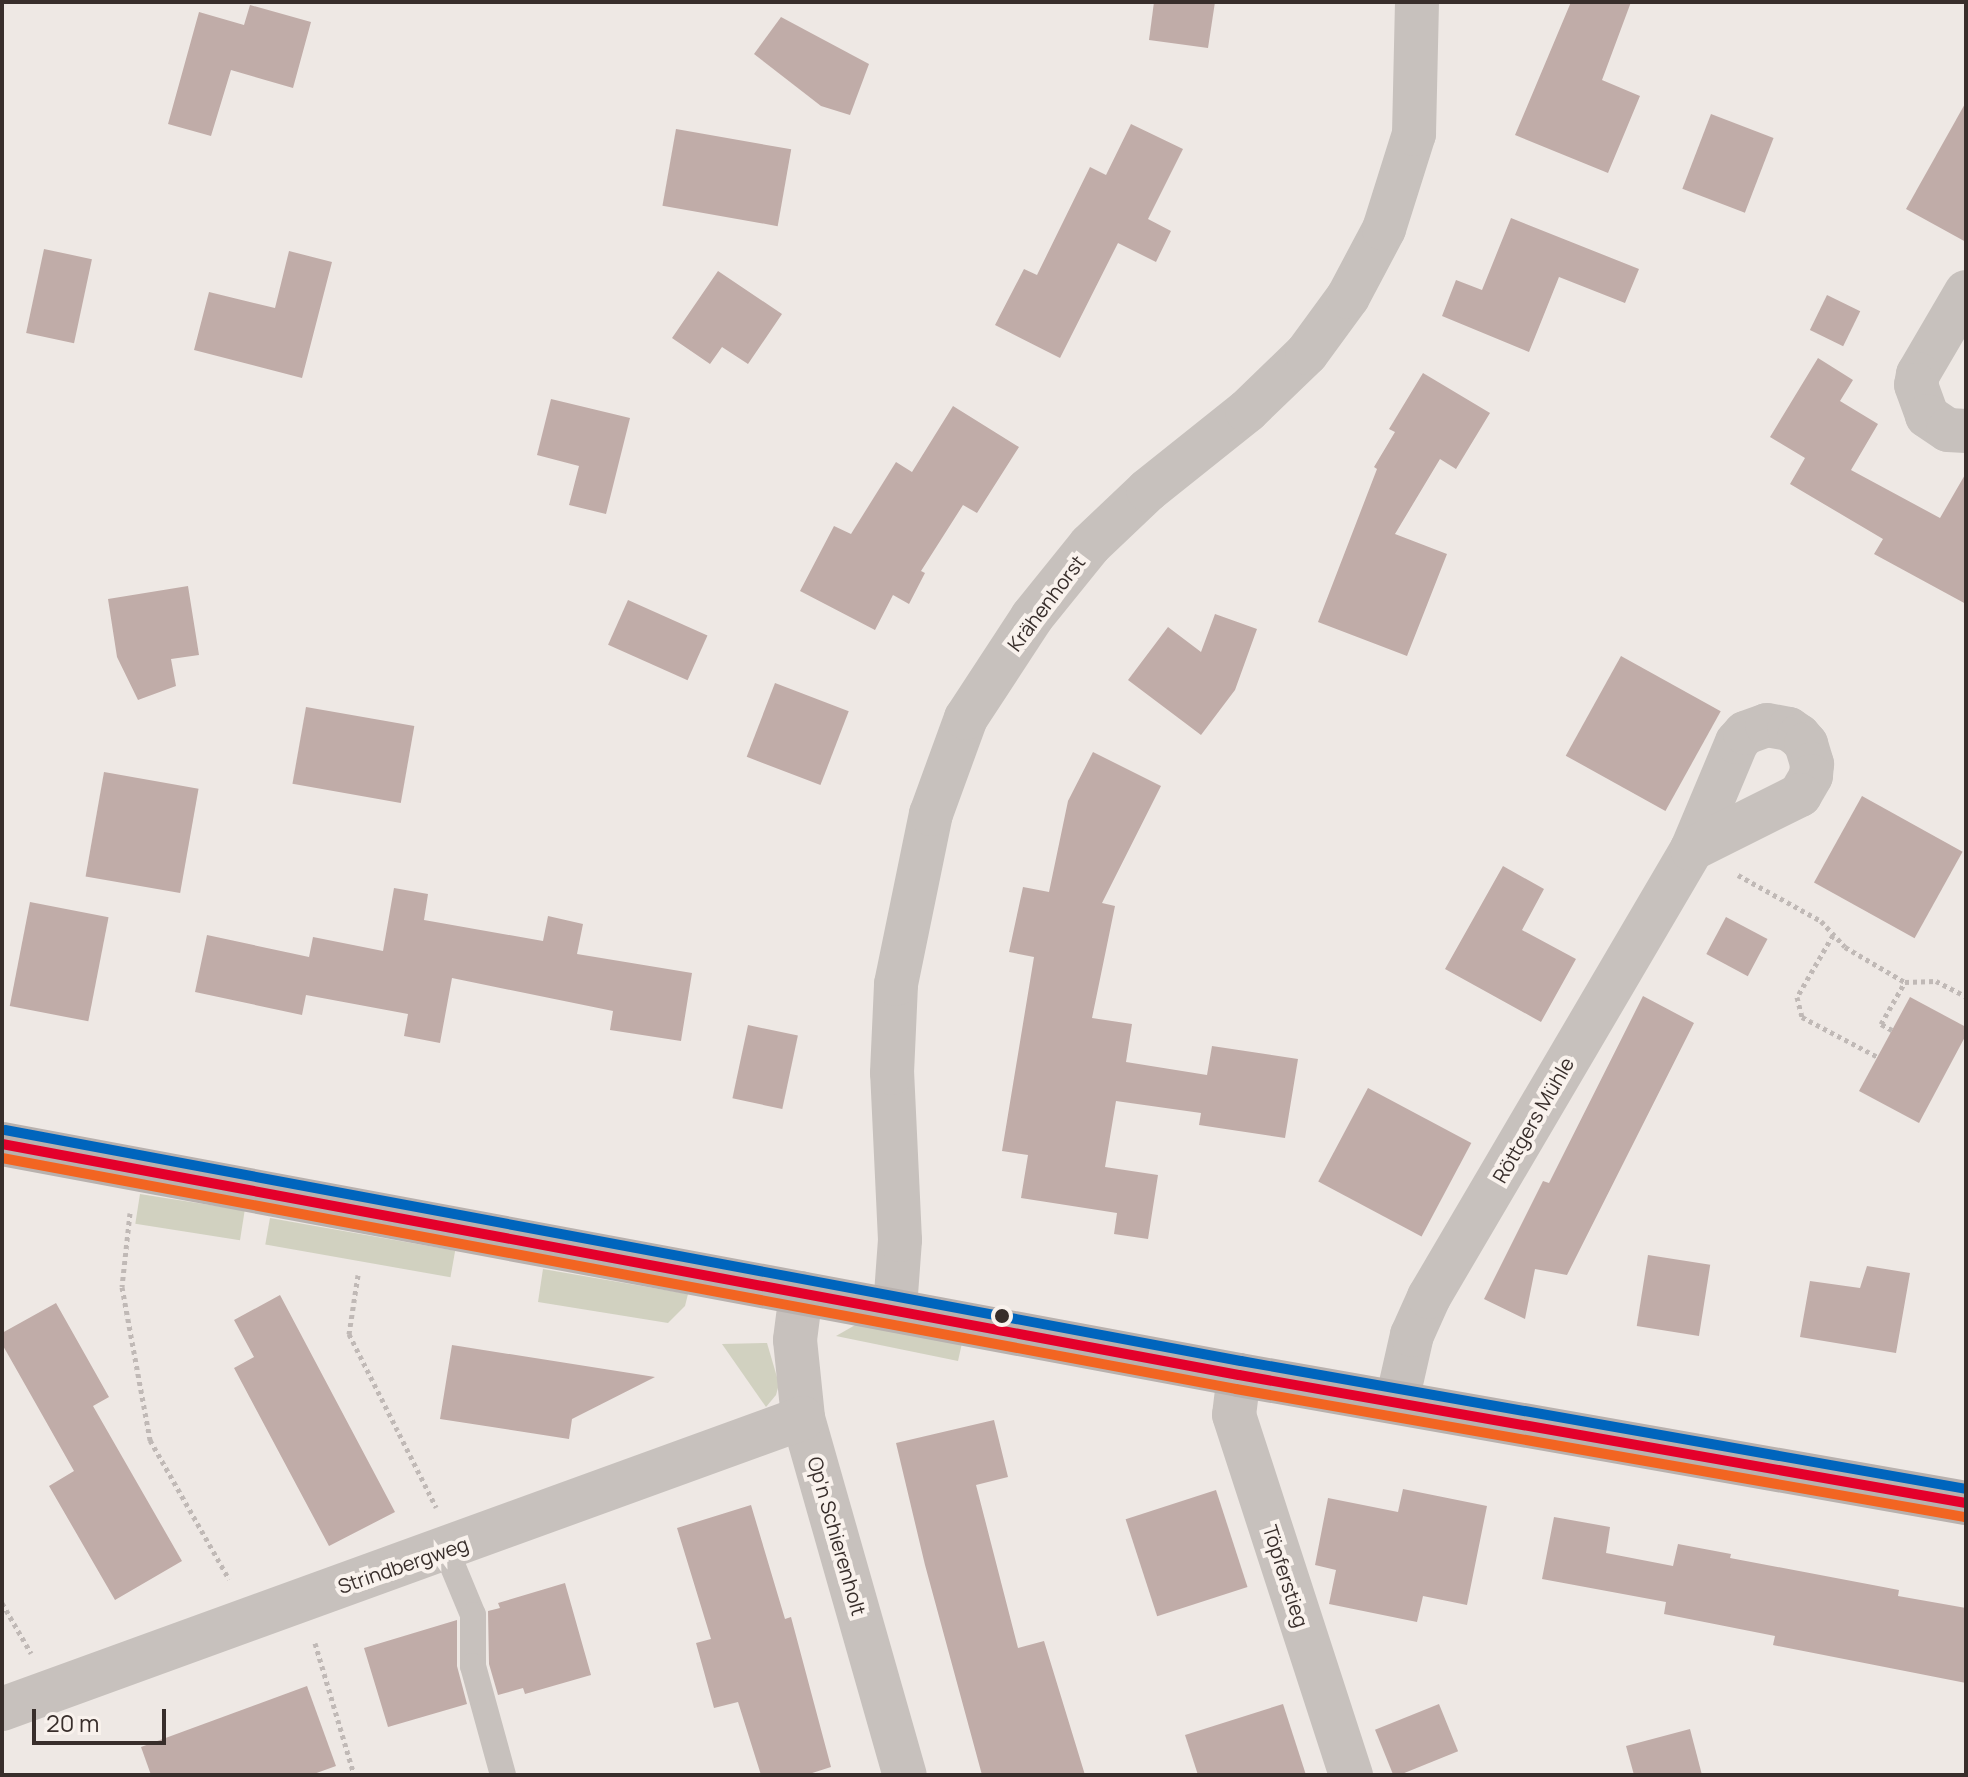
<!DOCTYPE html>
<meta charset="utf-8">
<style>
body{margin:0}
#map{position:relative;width:1968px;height:1777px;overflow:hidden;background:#eee8e4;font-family:Manrope,sans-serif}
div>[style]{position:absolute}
.green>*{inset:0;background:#d1d1c0;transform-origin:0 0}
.building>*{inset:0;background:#c0aca8;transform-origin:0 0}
.path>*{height:5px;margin-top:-2.5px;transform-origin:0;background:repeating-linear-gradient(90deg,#c0b9b6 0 4px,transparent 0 8px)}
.service>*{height:26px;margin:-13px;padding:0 13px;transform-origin:13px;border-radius:13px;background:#c7c1bd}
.minor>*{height:44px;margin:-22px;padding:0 22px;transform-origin:22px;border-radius:22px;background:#c7c1bd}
.secondary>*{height:44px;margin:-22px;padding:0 22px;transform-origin:22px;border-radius:22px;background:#b8b1ae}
.bus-1>*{height:10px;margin:-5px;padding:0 5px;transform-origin:5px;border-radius:5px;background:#e4002b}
.bus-2>*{height:10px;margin:-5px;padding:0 5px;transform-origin:5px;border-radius:5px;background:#f26522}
.bus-3>*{height:10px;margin:-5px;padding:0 5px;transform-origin:5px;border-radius:5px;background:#0065bd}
.dots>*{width:22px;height:22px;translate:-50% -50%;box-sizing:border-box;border:4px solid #f9f2ed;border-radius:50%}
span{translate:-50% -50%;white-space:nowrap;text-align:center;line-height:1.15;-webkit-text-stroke:8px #f9f2ed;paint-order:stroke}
.street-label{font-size:20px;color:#382e2b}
.frame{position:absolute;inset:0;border:4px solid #382e2b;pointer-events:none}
.scale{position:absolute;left:32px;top:1709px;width:134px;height:36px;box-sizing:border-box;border:4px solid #382e2b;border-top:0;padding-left:10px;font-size:24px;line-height:28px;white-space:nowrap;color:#382e2b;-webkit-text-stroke:6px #f9f2ed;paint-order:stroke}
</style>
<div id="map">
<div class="green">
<i style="left:140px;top:1194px;width:106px;height:30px;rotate:9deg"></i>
<i style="left:270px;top:1218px;width:188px;height:27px;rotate:10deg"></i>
<i style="clip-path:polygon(543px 1269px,688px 1294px,685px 1306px,668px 1323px,538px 1302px)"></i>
<i style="clip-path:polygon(857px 1324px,962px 1343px,958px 1361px,836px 1336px)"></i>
<i style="clip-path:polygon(767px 1343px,779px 1384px,776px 1395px,766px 1407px,722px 1344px)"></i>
</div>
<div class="building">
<i style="clip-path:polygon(1154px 2px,1215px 2px,1208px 48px,1149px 40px)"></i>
<i style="clip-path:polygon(1571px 2px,1631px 2px,1602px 80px,1640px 96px,1608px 173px,1515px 135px)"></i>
<i style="clip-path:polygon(250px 5px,311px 22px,293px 88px,231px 70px,211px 136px,168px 124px,199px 12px,244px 25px)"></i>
<i style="clip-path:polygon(781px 17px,869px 64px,850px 115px,821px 106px,754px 54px)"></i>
<i style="clip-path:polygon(1966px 102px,1966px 242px,1906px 209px)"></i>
<i style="left:1711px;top:114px;width:67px;height:80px;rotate:21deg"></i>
<i style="clip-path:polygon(1131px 124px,1183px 149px,1148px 219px,1171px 231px,1156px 262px,1118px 243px,1060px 358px,995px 325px,1024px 269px,1037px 275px,1090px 167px,1106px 175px)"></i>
<i style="left:676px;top:129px;width:117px;height:78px;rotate:10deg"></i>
<i style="clip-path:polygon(1511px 218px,1639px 269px,1625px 303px,1559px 277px,1529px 352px,1442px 316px,1456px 280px,1482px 290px)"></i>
<i style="left:44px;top:249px;width:49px;height:86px;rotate:12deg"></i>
<i style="clip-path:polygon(289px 251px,332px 262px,302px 378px,194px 350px,209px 292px,275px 308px)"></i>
<i style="clip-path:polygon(718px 271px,782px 314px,748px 364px,722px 347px,710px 364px,672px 338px)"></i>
<i style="left:1827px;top:295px;width:37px;height:39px;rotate:26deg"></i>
<i style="clip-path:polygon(1818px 358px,1853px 380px,1840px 401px,1878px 424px,1851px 470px,1940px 518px,1966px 473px,1966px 604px,1874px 554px,1883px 539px,1790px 484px,1805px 458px,1770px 437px)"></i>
<i style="clip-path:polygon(1423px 373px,1490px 413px,1456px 469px,1440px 459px,1395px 534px,1447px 554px,1407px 656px,1318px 622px,1377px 469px,1374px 467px,1395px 432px,1389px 429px)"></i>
<i style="clip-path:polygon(551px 399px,630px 418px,606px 514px,569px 505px,579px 466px,537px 455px)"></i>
<i style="clip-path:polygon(953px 406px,1019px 447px,977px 513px,963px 505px,921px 571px,925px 573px,909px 604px,893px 595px,875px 630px,800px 591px,834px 526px,851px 534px,896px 462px,912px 472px)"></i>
<i style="clip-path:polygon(188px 586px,199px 655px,171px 659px,176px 686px,138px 700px,117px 657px,108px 599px)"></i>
<i style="left:628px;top:600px;width:87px;height:49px;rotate:24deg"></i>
<i style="clip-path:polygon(1215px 614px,1257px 629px,1235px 690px,1201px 735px,1128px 680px,1168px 627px,1201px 652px)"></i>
<i style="left:1621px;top:656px;width:114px;height:114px;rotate:29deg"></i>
<i style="left:775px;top:683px;width:79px;height:79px;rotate:21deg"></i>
<i style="left:306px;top:707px;width:110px;height:78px;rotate:10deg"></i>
<i style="clip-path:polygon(1093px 752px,1161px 786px,1102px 903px,1115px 906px,1092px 1018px,1132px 1024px,1126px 1062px,1207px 1075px,1212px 1046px,1298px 1059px,1285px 1138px,1199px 1125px,1201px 1113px,1116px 1101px,1105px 1167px,1158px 1175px,1148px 1239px,1114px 1234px,1117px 1213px,1021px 1198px,1028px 1155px,1002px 1151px,1034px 957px,1009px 952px,1023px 887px,1049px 892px,1068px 801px)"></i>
<i style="left:104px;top:772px;width:96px;height:106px;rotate:10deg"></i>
<i style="left:1862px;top:796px;width:115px;height:99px;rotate:29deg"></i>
<i style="clip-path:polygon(1503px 866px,1544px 889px,1522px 930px,1576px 959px,1541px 1022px,1445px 969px)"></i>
<i style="clip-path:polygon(394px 888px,428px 894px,424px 920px,543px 941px,548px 916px,583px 924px,577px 954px,692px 973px,681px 1041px,610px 1030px,613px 1011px,452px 978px,440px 1043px,404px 1036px,408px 1014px,306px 995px,302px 1015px,195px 992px,207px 935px,309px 957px,313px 937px,383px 951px)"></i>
<i style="left:30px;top:902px;width:80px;height:106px;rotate:11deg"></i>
<i style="left:1726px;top:917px;width:47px;height:42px;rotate:28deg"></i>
<i style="clip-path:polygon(1643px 996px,1694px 1023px,1567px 1275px,1535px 1269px,1525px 1319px,1484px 1299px,1543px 1181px,1549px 1183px)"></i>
<i style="clip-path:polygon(1910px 997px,1966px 1027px,1966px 1035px,1919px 1123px,1859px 1091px)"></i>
<i style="left:748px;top:1025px;width:51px;height:75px;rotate:12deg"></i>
<i style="left:1368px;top:1088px;width:117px;height:106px;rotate:28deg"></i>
<i style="left:1648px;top:1255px;width:63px;height:72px;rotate:9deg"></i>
<i style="clip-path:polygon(1867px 1266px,1910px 1273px,1896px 1353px,1800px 1337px,1810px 1281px,1860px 1288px)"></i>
<i style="clip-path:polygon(280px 1295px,395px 1512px,329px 1546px,234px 1368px,254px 1357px,234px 1320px)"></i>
<i style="clip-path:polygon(56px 1303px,109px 1397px,93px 1406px,182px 1561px,115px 1600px,49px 1486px,74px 1471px,2px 1344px,2px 1333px)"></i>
<i style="clip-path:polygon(452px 1345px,655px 1377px,572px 1419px,569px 1439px,440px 1419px)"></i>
<i style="clip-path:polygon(994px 1420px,1008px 1477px,976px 1485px,1018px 1648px,1044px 1641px,1085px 1775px,982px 1775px,925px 1565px,896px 1443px)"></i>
<i style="clip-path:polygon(1403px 1489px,1487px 1506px,1467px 1605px,1423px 1596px,1417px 1622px,1329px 1604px,1336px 1570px,1315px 1565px,1328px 1498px,1398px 1512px)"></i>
<i style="left:1216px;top:1490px;width:102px;height:95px;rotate:72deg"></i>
<i style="clip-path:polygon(751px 1505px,785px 1619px,791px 1617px,831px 1767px,806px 1775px,761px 1775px,738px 1702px,714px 1708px,696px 1643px,711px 1639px,677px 1528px)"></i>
<i style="clip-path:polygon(1554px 1517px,1610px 1527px,1606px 1553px,1673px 1566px,1678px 1544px,1731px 1554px,1730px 1558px,1899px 1590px,1898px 1596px,1966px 1608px,1966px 1683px,1773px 1645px,1775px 1636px,1664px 1614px,1666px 1602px,1542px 1579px)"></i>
<i style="clip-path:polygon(565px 1583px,591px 1675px,525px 1694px,523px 1688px,498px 1695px,489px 1664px,488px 1611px,500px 1608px,498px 1603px)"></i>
<i style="clip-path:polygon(457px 1620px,457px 1666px,467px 1704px,388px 1727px,364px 1648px)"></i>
<i style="clip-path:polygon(307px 1686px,336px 1766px,311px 1775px,151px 1775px,141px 1747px)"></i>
<i style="clip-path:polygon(1283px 1704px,1306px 1775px,1198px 1775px,1185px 1735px)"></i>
<i style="left:1439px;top:1704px;width:51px;height:69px;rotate:68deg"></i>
<i style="clip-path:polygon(1690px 1729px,1702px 1775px,1634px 1775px,1626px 1746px)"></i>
</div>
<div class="path">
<i style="left:1738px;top:875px;width:95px;rotate:29deg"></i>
<i style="left:1821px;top:921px;width:35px;rotate:47deg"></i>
<i style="left:1845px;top:947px;width:69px;rotate:30.3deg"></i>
<i style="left:1905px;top:982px;width:31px;rotate:-2deg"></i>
<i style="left:1936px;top:981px;width:34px;rotate:27deg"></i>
<i style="left:1833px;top:935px;width:72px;rotate:120.1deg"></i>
<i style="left:1797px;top:997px;width:21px;rotate:76deg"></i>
<i style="left:1802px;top:1017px;width:86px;rotate:27.8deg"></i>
<i style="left:1892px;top:1030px;width:13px;rotate:-151deg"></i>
<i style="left:1881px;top:1024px;width:48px;rotate:-60.3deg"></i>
<i style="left:130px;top:1213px;width:74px;rotate:96.2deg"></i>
<i style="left:122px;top:1287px;width:156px;rotate:79.6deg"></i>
<i style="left:150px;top:1440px;width:160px;rotate:60.4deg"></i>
<i style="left:358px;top:1275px;width:60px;rotate:98.7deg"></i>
<i style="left:349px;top:1334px;width:194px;rotate:63.3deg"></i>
<i style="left:2px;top:1603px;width:58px;rotate:59.9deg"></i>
<i style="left:315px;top:1643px;width:138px;rotate:73.5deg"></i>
</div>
<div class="service">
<i style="left:446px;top:1550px;width:70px;rotate:67.4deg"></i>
<i style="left:473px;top:1615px;width:51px;rotate:90deg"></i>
<i style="left:473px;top:1666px;width:113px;rotate:74.6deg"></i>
</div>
<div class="minor">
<i style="left:1966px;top:292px;width:95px;rotate:120.3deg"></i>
<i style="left:1918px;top:374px;width:11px;rotate:100deg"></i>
<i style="left:1916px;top:385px;width:33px;rotate:70deg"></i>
<i style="left:1927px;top:416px;width:25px;rotate:34deg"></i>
<i style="left:1948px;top:430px;width:18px;rotate:3deg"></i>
<i style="left:801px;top:1293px;width:47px;rotate:97.3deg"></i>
<i style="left:795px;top:1340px;width:78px;rotate:84.1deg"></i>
<i style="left:803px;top:1418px;width:371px;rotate:74.1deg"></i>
<i style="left:895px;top:1308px;width:68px;rotate:-85.8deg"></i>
<i style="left:900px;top:1240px;width:167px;rotate:-92.7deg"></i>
<i style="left:892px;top:1073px;width:89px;rotate:-87.4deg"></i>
<i style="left:896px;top:984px;width:174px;rotate:-78.4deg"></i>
<i style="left:931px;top:814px;width:102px;rotate:-70deg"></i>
<i style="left:966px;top:718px;width:121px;rotate:-56.8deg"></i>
<i style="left:1032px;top:617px;width:92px;rotate:-51.1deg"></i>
<i style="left:1090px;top:545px;width:80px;rotate:-43.5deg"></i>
<i style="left:1148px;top:490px;width:127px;rotate:-38.6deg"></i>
<i style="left:1247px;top:411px;width:83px;rotate:-44deg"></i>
<i style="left:1307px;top:353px;width:69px;rotate:-53.8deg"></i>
<i style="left:1348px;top:297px;width:77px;rotate:-62.1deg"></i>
<i style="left:1384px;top:229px;width:100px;rotate:-72.5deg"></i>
<i style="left:1414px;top:134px;width:132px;rotate:-88.7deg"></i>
<i style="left:1239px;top:1375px;width:40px;rotate:97.1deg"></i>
<i style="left:1234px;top:1415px;width:379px;rotate:72deg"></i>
<i style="left:1397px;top:1401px;width:68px;rotate:-77.2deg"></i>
<i style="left:1412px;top:1335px;width:42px;rotate:-65.9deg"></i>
<i style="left:1429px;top:1297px;width:519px;rotate:-59.58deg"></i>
<i style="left:1692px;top:849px;width:116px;rotate:-67.2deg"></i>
<i style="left:1737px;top:742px;width:12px;rotate:-48deg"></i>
<i style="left:1745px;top:733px;width:23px;rotate:-20deg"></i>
<i style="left:1767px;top:725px;width:22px;rotate:10deg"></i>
<i style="left:1789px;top:729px;width:12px;rotate:35deg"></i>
<i style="left:1799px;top:736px;width:11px;rotate:49deg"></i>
<i style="left:1806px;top:744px;width:21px;rotate:73deg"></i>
<i style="left:1812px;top:764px;width:12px;rotate:95deg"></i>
<i style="left:1811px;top:776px;width:22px;rotate:120deg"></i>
<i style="left:1800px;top:795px;width:121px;rotate:153.4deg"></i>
<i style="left:2px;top:1709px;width:852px;rotate:-19.97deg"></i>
</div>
<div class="secondary">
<i style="left:2px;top:1144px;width:1258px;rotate:10.58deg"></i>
<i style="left:1239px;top:1375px;width:738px;rotate:9.99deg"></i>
</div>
<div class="bus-1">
<i style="left:2px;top:1144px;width:1258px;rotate:10.58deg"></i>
<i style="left:1239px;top:1375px;width:738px;rotate:9.99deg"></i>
</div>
<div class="bus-2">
<i style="left:2px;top:1158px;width:1255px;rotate:10.6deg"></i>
<i style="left:1236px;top:1389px;width:739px;rotate:9.97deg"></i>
</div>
<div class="bus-3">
<i style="left:5px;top:1130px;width:1257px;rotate:10.59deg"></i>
<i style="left:1241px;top:1361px;width:736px;rotate:10.01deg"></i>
</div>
<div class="dots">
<i style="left:1002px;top:1316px;background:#382e2b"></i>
</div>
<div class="street-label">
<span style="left:1046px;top:603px;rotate:-53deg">Krähenhorst</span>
<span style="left:1533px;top:1120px;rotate:-60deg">Röttgers Mühle</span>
<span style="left:837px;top:1536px;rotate:74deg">Op'n Schierenholt</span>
<span style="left:403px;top:1565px;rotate:-19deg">Strindbergweg</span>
<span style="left:1286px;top:1576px;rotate:72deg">Töpferstieg</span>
</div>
<div class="frame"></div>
<div class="scale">20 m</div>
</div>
